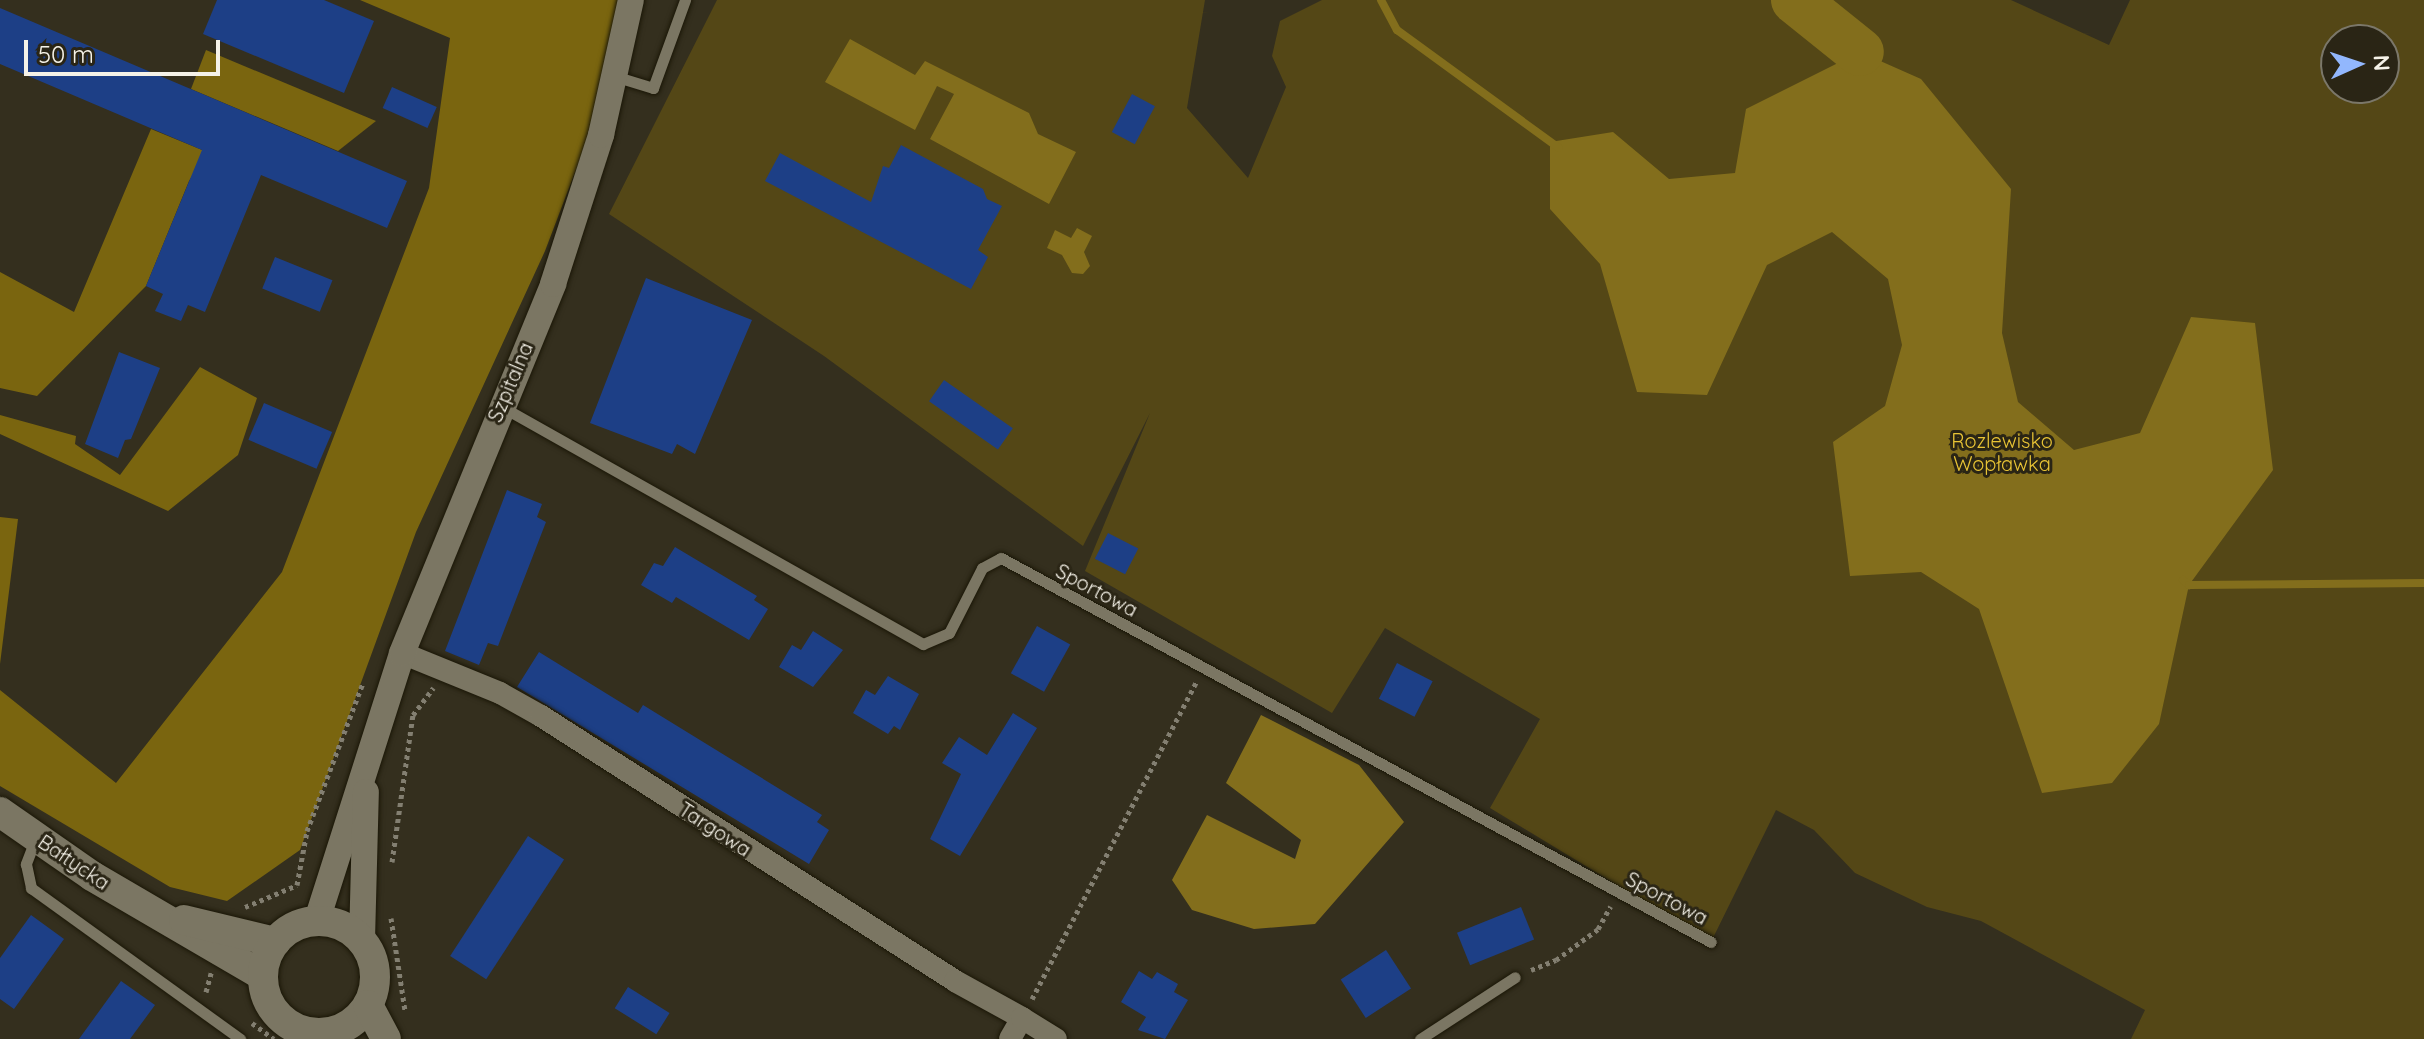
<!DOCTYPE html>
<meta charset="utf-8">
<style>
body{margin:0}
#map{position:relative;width:2424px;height:1039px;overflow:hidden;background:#342f1e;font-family:Quicksand,sans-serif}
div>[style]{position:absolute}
.green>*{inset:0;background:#544716}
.forest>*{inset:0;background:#7a650f}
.water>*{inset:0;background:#836e1c}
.stream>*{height:8px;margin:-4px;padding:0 4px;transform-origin:4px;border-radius:4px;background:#836e1c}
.river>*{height:48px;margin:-24px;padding:0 24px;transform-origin:24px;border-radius:24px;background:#836e1c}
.building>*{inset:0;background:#1d3f86;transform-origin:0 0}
.path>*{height:5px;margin-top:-2.5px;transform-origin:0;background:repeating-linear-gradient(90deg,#837f71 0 4px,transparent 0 8px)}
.roads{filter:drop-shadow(0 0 2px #1b1707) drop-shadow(0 0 2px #1b1707)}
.service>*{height:11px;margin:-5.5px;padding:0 5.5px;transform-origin:5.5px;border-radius:5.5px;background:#7b7663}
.minor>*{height:22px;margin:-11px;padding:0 11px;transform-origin:11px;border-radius:11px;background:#7b7663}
.tertiary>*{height:26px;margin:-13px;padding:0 13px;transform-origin:13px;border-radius:13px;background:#7b7663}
.secondary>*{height:30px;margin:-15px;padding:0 15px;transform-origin:15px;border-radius:15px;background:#7b7663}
.secondary>.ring{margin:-15px;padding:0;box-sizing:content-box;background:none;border:30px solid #7b7663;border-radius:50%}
span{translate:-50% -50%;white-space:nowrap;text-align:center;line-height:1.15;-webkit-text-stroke:6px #2a2515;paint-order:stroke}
.street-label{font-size:20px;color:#f5f2e8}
.park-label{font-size:20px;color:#e9c435}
.north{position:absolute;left:2320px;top:24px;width:80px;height:80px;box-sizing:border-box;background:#2a2515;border:2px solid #7b7769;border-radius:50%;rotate:87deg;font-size:22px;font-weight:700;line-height:32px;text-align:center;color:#f5f2e8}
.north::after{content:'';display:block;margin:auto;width:28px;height:36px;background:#92b7fd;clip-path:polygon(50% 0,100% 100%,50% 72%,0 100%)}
.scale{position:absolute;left:24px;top:40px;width:196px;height:36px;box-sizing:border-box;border:4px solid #f5f2e8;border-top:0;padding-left:10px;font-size:24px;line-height:28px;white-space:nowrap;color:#f5f2e8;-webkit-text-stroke:6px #2a2515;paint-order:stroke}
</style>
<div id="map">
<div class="green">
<i style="clip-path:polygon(evenodd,717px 0,1205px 0,1187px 108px,1248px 178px,1286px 87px,1272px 56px,1280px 21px,1322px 0,2011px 0,2109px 45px,2130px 0,2424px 0,2424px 1039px,2131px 1039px,2145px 1010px,1981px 921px,1927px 907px,1855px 873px,1814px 830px,1776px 810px,1711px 942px,1490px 808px,1540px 719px,1385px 628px,1332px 713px,1085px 571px,1150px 413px,1083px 546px,824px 356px,609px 214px,717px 0,2336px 40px,2384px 40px,2384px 88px,2336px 88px,2336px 40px)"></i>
</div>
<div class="forest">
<i style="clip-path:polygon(360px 0,629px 0,617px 62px,545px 251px,416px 532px,300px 850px,227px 901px,170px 887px,0 786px,0 690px,116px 783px,282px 572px,429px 188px,450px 38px)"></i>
<i style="clip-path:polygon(206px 50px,376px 121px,338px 151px,191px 89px)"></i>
<i style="clip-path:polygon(151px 129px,207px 152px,189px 181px,146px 286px,37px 396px,0 388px,0 272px,74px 312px)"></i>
<i style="clip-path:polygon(200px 367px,257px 398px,238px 455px,168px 511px,0 434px,0 415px,76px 436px,75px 444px,120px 475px)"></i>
<i style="clip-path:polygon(0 517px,18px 519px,0 664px)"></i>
</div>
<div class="water">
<i style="clip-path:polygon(850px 39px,915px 75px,925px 61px,1029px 113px,1038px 134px,1076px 152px,1049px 204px,930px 139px,954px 94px,937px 86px,915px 130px,825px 82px)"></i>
<i style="clip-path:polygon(1860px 52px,1921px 79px,2011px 189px,2002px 333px,2018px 402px,2074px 450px,2140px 433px,2191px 317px,2255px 323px,2273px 470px,2189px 585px,2159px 724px,2112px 783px,2042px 793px,1979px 609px,1921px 572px,1850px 576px,1833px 442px,1885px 406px,1902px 345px,1888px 279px,1832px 232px,1767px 265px,1707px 395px,1637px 392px,1600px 264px,1550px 209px,1550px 142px,1613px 132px,1669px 179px,1735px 173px,1746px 109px)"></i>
<i style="clip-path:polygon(1077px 228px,1092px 236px,1084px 252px,1090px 266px,1083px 274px,1072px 273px,1062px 255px,1047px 248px,1055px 230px,1071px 238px)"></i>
<i style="clip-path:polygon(1261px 715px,1359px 765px,1404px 822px,1315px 924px,1254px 929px,1192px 910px,1172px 880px,1207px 815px,1295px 859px,1301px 840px,1226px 783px)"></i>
</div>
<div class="stream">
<i style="left:1381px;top:0;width:34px;rotate:62deg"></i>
<i style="left:1397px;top:30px;width:200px;rotate:36.1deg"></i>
<i style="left:2183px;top:580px;width:8px;rotate:40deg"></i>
<i style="left:2189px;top:585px;width:235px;rotate:-0.5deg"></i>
</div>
<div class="river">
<i style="left:1795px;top:0;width:83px;rotate:38.7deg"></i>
</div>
<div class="building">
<i style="clip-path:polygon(217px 0,324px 0,374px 21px,344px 93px,203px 34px)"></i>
<i style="clip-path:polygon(0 8px,407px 181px,387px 228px,261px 175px,205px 312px,188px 305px,181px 321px,155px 311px,163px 294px,146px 286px,202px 150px,0 64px)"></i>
<i style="left:392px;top:87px;width:49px;height:23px;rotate:24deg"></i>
<i style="left:1132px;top:94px;width:26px;height:43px;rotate:28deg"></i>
<i style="clip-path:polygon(901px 145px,983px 189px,987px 199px,1002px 206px,978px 250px,988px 257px,971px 289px,765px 181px,780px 153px,871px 202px,883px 166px,889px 168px)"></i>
<i style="left:275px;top:257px;width:62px;height:34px;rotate:22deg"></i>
<i style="clip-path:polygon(646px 278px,752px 320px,695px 454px,677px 444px,672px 454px,590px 423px)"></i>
<i style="clip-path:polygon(119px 352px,160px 368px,131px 439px,125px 440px,118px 458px,85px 444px)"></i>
<i style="left:944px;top:380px;width:84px;height:26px;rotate:35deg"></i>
<i style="left:264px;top:403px;width:74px;height:40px;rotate:23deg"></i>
<i style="clip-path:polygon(507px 490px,542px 504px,537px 517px,546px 522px,498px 646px,488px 643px,479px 665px,445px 651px)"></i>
<i style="left:1108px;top:533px;width:34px;height:29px;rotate:27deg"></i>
<i style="clip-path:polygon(675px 547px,757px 596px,754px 600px,768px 609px,749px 640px,676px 597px,672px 603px,641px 585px,654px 563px,663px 566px)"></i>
<i style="left:1037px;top:626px;width:38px;height:54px;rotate:29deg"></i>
<i style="clip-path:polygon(813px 631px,843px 650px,813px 687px,779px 667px,792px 645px,801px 650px)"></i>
<i style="clip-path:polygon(539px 652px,638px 713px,643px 705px,822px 815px,817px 822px,829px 830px,809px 864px,517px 687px)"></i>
<i style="left:1397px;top:663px;width:40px;height:40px;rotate:27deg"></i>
<i style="clip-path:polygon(888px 676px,919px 694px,900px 730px,894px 726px,888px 734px,853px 713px,866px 690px,875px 695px)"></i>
<i style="clip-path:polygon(1013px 713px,1037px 728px,960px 856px,930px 839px,961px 774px,942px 763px,959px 737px,987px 755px)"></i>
<i style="left:528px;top:836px;width:43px;height:143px;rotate:33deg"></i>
<i style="left:1521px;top:907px;width:35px;height:69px;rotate:68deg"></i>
<i style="clip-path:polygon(31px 915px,64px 939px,14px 1009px,0 999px,0 958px)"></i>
<i style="left:1386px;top:950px;width:46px;height:54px;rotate:57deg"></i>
<i style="clip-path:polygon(1139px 971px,1152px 979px,1157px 972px,1178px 984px,1174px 992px,1188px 1000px,1165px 1039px,1138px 1030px,1146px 1017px,1121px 1002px)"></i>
<i style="clip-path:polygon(121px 981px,155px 1005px,130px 1039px,79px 1039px)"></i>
<i style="left:628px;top:987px;width:49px;height:25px;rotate:32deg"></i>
</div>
<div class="path">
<i style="left:392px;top:862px;width:148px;rotate:-81.9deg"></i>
<i style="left:413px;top:715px;width:34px;rotate:-53deg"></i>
<i style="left:245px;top:907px;width:56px;rotate:-22.9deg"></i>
<i style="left:297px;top:885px;width:55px;rotate:-79.5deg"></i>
<i style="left:307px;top:831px;width:158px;rotate:-69.3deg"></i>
<i style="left:391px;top:918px;width:94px;rotate:81.4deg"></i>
<i style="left:1531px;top:970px;width:27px;rotate:-22deg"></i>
<i style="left:1556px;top:960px;width:52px;rotate:-36.4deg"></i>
<i style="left:1598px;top:929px;width:26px;rotate:-61deg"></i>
<i style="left:206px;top:992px;width:20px;rotate:-75deg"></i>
<i style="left:1032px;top:999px;width:358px;rotate:-62.6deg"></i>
<i style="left:252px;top:1023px;width:27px;rotate:36deg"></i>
</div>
<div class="roads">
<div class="service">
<i style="left:614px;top:76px;width:41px;rotate:17.1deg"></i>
<i style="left:653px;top:88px;width:94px;rotate:-70deg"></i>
<i style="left:504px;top:408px;width:481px;rotate:29.4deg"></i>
<i style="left:923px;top:644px;width:28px;rotate:-23deg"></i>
<i style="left:949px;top:633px;width:73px;rotate:-63.1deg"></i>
<i style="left:982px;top:568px;width:21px;rotate:-28deg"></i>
<i style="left:1001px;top:558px;width:807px;rotate:28.41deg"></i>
<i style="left:35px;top:840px;width:26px;rotate:111deg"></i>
<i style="left:26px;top:864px;width:25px;rotate:78deg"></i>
<i style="left:31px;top:888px;width:258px;rotate:35.8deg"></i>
<i style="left:1420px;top:1039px;width:113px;rotate:-33.1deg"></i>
</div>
<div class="minor">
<i style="left:402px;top:653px;width:106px;rotate:22.2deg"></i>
<i style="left:500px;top:693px;width:47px;rotate:29.3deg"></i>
<i style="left:541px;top:716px;width:492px;rotate:32.6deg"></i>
<i style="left:955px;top:981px;width:77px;rotate:28.9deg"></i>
<i style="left:1022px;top:1018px;width:24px;rotate:120deg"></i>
<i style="left:1022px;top:1018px;width:40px;rotate:32deg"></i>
</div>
<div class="tertiary">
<i style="left:317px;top:920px;width:280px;rotate:-72.3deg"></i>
<i style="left:402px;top:653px;width:399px;rotate:-67.7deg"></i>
<i style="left:553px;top:284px;width:157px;rotate:-72.1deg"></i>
<i style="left:601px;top:135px;width:138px;rotate:-77.5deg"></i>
<i style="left:362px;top:940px;width:148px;rotate:-88.5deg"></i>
</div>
<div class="secondary">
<i style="left:0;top:812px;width:112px;rotate:34.8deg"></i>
<i style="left:92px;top:876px;width:198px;rotate:30.3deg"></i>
<i style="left:184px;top:920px;width:94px;rotate:13.6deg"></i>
<i class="ring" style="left:263px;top:921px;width:82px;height:82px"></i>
<i style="left:368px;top:1005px;width:38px;rotate:62deg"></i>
</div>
</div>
<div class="street-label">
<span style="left:510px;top:382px;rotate:-67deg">Szpitalna</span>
<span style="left:1097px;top:590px;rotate:28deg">Sportowa</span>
<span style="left:715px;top:829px;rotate:33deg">Targowa</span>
<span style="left:74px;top:862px;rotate:34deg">Bałtycka</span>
<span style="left:1667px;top:898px;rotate:28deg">Sportowa</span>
</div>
<div class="park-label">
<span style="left:2002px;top:452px">Rozlewisko<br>Wopławka</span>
</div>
<div class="north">N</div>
<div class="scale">50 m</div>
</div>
